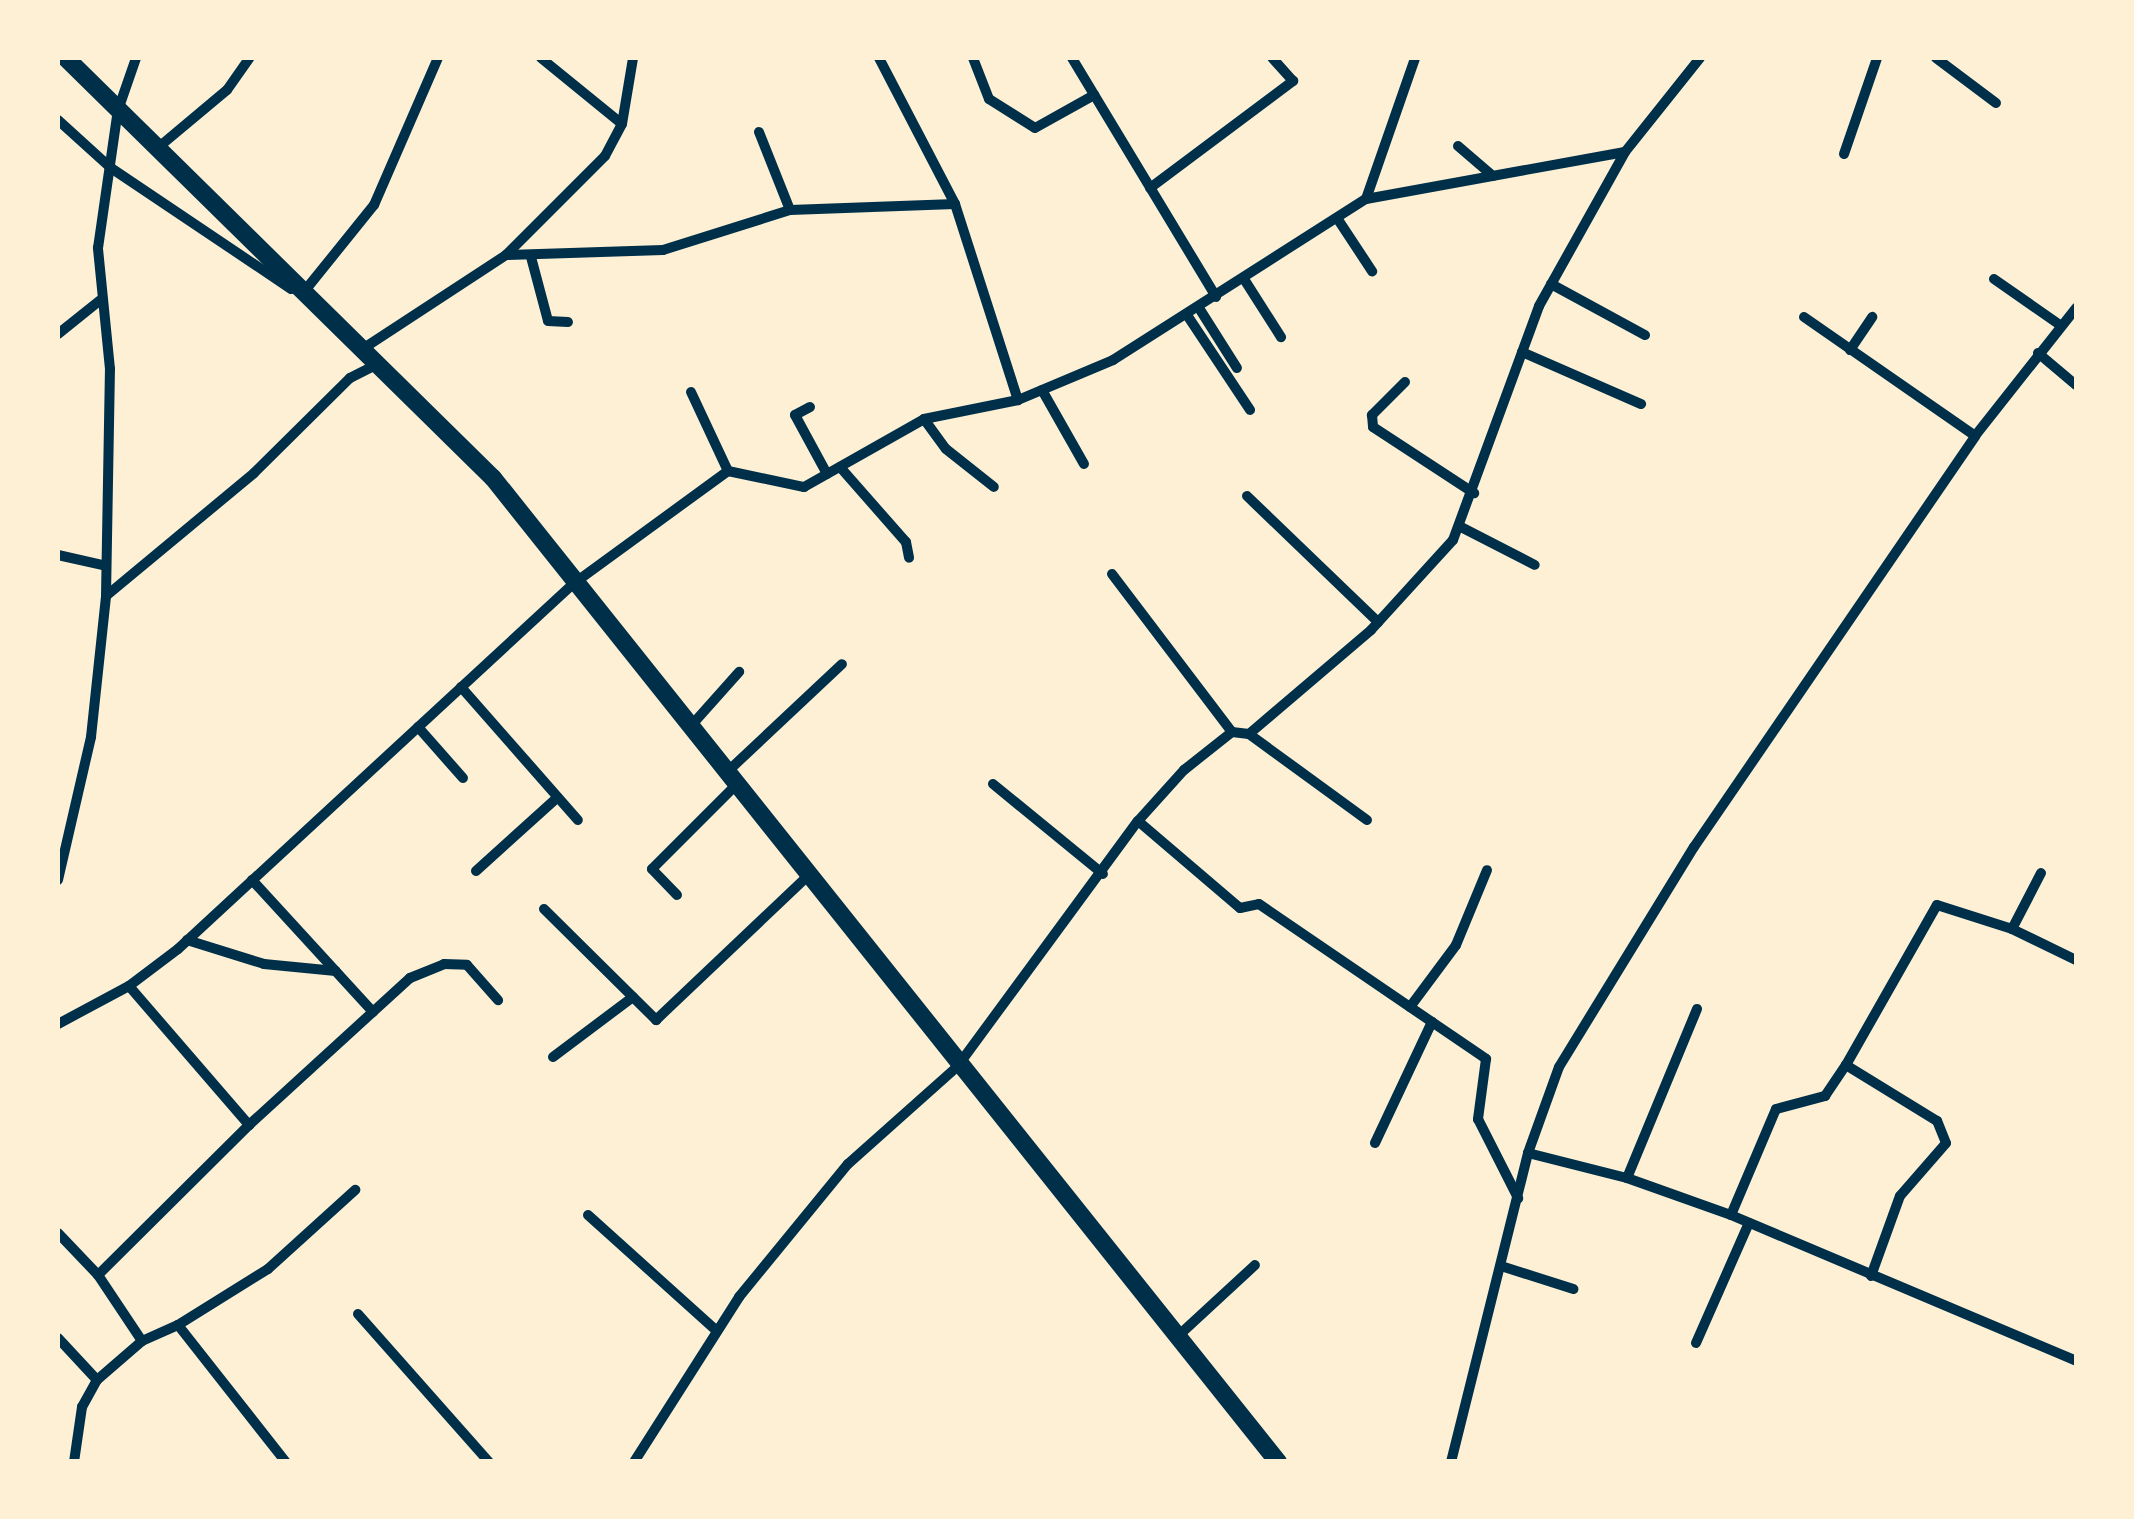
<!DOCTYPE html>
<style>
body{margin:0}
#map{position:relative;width:2134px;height:1519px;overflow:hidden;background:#fdf0d5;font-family:"Work Sans",sans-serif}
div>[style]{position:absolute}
.minor>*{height:10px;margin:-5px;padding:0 5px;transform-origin:5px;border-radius:5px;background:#003049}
.tertiary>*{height:18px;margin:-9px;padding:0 9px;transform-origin:9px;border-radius:9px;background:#003049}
span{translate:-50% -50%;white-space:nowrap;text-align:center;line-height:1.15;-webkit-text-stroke:8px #fdf0d5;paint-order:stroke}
.frame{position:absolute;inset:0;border:60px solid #fdf0d5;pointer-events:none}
</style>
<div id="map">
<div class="minor">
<i style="left:541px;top:58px;width:104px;rotate:39.2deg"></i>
<i style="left:879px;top:58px;width:165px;rotate:62.5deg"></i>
<i style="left:955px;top:204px;width:206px;rotate:72.2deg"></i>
<i style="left:973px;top:58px;width:44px;rotate:68.7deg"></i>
<i style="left:989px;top:99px;width:54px;rotate:32.2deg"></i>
<i style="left:1035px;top:128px;width:68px;rotate:-29.2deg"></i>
<i style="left:1072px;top:58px;width:279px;rotate:58.9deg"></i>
<i style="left:1936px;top:58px;width:75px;rotate:36.9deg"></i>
<i style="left:58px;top:120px;width:72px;rotate:42.2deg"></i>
<i style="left:111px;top:168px;width:217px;rotate:33.9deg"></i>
<i style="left:759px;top:132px;width:84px;rotate:68.3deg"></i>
<i style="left:160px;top:146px;width:87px;rotate:-39.9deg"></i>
<i style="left:227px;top:90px;width:39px;rotate:-55deg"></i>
<i style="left:1458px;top:146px;width:46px;rotate:40.6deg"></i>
<i style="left:1844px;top:154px;width:102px;rotate:-71deg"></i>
<i style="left:1150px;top:188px;width:179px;rotate:-36.8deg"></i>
<i style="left:1293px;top:81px;width:31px;rotate:-132deg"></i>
<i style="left:1366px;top:199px;width:149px;rotate:-70.8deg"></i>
<i style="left:1337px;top:218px;width:64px;rotate:56.6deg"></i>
<i style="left:506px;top:255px;width:157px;rotate:-1.8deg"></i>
<i style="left:663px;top:250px;width:133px;rotate:-17.5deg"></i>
<i style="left:790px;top:210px;width:165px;rotate:-2.1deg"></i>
<i style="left:531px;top:257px;width:66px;rotate:75.1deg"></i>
<i style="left:548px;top:321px;width:20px;rotate:3deg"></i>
<i style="left:1244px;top:279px;width:69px;rotate:57.5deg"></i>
<i style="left:1994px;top:279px;width:80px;rotate:34.9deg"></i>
<i style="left:1551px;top:284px;width:107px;rotate:28.5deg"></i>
<i style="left:307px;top:288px;width:107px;rotate:-51.1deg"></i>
<i style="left:374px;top:205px;width:160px;rotate:-66.5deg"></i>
<i style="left:1199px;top:308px;width:71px;rotate:57.7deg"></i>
<i style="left:1187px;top:315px;width:114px;rotate:56.4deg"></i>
<i style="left:1804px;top:317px;width:208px;rotate:34.8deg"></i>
<i style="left:58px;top:334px;width:53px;rotate:-38.8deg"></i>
<i style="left:364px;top:348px;width:170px;rotate:-33.2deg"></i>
<i style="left:506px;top:255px;width:140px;rotate:-45deg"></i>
<i style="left:605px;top:156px;width:36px;rotate:-62deg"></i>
<i style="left:622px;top:124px;width:67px;rotate:-80.5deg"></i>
<i style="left:1850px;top:350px;width:40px;rotate:-56deg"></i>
<i style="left:1522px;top:352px;width:130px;rotate:23.6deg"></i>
<i style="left:2038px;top:353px;width:50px;rotate:40.1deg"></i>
<i style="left:1405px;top:382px;width:47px;rotate:135deg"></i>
<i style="left:1372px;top:415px;width:12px;rotate:85deg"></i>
<i style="left:1373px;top:427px;width:121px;rotate:33.2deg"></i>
<i style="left:1042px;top:390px;width:85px;rotate:60.4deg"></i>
<i style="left:691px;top:392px;width:87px;rotate:64.9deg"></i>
<i style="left:810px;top:407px;width:17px;rotate:152deg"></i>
<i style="left:795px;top:415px;width:67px;rotate:61.5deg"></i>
<i style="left:924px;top:419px;width:37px;rotate:54deg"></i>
<i style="left:946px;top:449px;width:61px;rotate:38.4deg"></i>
<i style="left:840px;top:467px;width:100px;rotate:48.7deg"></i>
<i style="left:906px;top:542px;width:16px;rotate:79deg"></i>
<i style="left:1247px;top:496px;width:182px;rotate:43.9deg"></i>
<i style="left:1459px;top:526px;width:85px;rotate:27.2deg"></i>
<i style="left:58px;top:555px;width:45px;rotate:12.8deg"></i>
<i style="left:1112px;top:574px;width:198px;rotate:52.8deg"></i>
<i style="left:106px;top:596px;width:192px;rotate:-39.7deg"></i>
<i style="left:254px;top:473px;width:135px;rotate:-44.7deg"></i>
<i style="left:350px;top:378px;width:31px;rotate:-27deg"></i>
<i style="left:461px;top:687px;width:177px;rotate:48.7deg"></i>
<i style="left:418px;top:727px;width:68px;rotate:48.6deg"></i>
<i style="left:690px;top:727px;width:74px;rotate:-48.3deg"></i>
<i style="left:1249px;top:734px;width:146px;rotate:36.1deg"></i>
<i style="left:726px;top:773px;width:159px;rotate:-43.2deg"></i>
<i style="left:993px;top:784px;width:142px;rotate:39.3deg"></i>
<i style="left:1138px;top:821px;width:134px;rotate:40.5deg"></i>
<i style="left:1240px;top:908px;width:19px;rotate:-12deg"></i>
<i style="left:1259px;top:904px;width:275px;rotate:34.3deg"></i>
<i style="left:1486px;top:1059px;width:61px;rotate:97.6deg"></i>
<i style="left:1478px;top:1119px;width:89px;rotate:63.1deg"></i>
<i style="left:476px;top:871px;width:110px;rotate:-42.1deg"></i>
<i style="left:58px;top:880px;width:147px;rotate:-77deg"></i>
<i style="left:91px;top:737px;width:142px;rotate:-83.9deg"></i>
<i style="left:106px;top:596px;width:227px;rotate:-89deg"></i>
<i style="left:110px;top:369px;width:122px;rotate:-95.7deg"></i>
<i style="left:98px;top:248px;width:139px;rotate:-81.8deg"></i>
<i style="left:118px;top:110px;width:55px;rotate:-70.9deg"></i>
<i style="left:252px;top:880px;width:179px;rotate:47.5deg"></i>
<i style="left:677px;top:895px;width:36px;rotate:-134deg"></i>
<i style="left:652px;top:869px;width:117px;rotate:-45deg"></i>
<i style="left:544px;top:909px;width:158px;rotate:44.7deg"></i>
<i style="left:656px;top:1020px;width:209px;rotate:-43.5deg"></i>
<i style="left:2012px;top:929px;width:63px;rotate:-62.6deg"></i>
<i style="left:187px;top:940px;width:81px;rotate:17.3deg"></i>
<i style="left:264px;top:964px;width:72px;rotate:5.6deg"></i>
<i style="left:129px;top:986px;width:184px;rotate:49.2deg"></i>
<i style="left:1410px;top:1007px;width:77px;rotate:-53.4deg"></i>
<i style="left:1456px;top:945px;width:81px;rotate:-67.5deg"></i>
<i style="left:58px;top:1024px;width:81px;rotate:-28.2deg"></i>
<i style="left:129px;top:986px;width:61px;rotate:-37.1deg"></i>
<i style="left:178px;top:949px;width:538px;rotate:-42.74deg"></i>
<i style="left:573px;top:584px;width:192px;rotate:-36.1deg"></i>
<i style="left:728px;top:471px;width:78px;rotate:11.9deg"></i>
<i style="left:804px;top:487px;width:138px;rotate:-29.5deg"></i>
<i style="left:924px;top:419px;width:96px;rotate:-11.4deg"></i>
<i style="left:1018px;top:400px;width:103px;rotate:-22.8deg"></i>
<i style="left:1113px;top:360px;width:300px;rotate:-32.5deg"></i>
<i style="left:1366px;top:199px;width:263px;rotate:-10.3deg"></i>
<i style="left:553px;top:1057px;width:100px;rotate:-36.9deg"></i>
<i style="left:1375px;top:1143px;width:134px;rotate:-64.8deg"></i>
<i style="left:1528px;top:1153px;width:102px;rotate:14.2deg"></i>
<i style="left:1627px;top:1178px;width:110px;rotate:19.6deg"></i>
<i style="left:1731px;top:1215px;width:375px;rotate:22.9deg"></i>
<i style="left:1627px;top:1178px;width:183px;rotate:-67.5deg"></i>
<i style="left:588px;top:1215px;width:173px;rotate:42deg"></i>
<i style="left:1731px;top:1215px;width:115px;rotate:-67deg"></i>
<i style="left:1776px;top:1109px;width:51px;rotate:-14.9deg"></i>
<i style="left:1825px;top:1096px;width:37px;rotate:-56deg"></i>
<i style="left:58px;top:1233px;width:58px;rotate:46.4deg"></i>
<i style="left:1501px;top:1266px;width:76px;rotate:17.7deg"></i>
<i style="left:1871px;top:1276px;width:85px;rotate:-70.1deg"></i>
<i style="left:1900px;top:1196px;width:70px;rotate:-49deg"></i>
<i style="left:1946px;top:1143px;width:24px;rotate:-112deg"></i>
<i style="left:1937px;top:1121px;width:107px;rotate:-148.4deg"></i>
<i style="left:1846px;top:1065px;width:184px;rotate:-60.4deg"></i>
<i style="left:1937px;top:905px;width:79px;rotate:17.7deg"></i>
<i style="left:2012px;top:929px;width:71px;rotate:25.8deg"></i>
<i style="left:358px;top:1314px;width:198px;rotate:48.5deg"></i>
<i style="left:178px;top:1325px;width:106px;rotate:-31.9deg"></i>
<i style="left:268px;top:1269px;width:118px;rotate:-42.2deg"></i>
<i style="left:1177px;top:1337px;width:106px;rotate:-42.7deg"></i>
<i style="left:58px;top:1338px;width:57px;rotate:47.1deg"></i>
<i style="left:142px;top:1341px;width:79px;rotate:-123.7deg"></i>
<i style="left:98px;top:1275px;width:213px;rotate:-44.8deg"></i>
<i style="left:249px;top:1125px;width:218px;rotate:-42.4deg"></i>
<i style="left:410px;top:978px;width:37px;rotate:-22deg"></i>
<i style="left:444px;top:964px;width:23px;rotate:2deg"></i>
<i style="left:467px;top:965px;width:47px;rotate:48.5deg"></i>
<i style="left:1696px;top:1343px;width:131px;rotate:-66.2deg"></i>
<i style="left:74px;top:1462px;width:56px;rotate:-81.7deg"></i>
<i style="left:82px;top:1407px;width:31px;rotate:-61deg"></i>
<i style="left:97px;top:1380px;width:60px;rotate:-40.9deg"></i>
<i style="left:142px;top:1341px;width:39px;rotate:-24deg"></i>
<i style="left:178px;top:1325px;width:174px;rotate:51.8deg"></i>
<i style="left:634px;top:1462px;width:196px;rotate:-57.5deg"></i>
<i style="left:739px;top:1297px;width:172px;rotate:-50.7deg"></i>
<i style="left:848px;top:1164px;width:146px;rotate:-41.7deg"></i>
<i style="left:957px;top:1067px;width:305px;rotate:-53.7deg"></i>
<i style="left:1138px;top:821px;width:69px;rotate:-48deg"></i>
<i style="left:1184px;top:770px;width:61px;rotate:-38.4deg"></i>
<i style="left:1232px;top:732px;width:17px;rotate:7deg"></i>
<i style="left:1249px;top:734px;width:160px;rotate:-40.4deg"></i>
<i style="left:1371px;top:630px;width:122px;rotate:-47.7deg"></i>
<i style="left:1453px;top:540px;width:249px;rotate:-69.8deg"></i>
<i style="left:1539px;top:306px;width:176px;rotate:-60.8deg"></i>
<i style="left:1625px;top:152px;width:120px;rotate:-51.4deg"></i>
<i style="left:1451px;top:1462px;width:318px;rotate:-76deg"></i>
<i style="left:1528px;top:1153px;width:91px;rotate:-70.2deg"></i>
<i style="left:1559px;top:1067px;width:258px;rotate:-58.5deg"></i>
<i style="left:1694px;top:847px;width:498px;rotate:-55.6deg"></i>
<i style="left:1975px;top:436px;width:163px;rotate:-51.7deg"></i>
</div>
<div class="tertiary">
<i style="left:66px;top:58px;width:599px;rotate:44.53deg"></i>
<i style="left:493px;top:478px;width:1259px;rotate:51.42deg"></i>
</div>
<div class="frame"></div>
</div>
